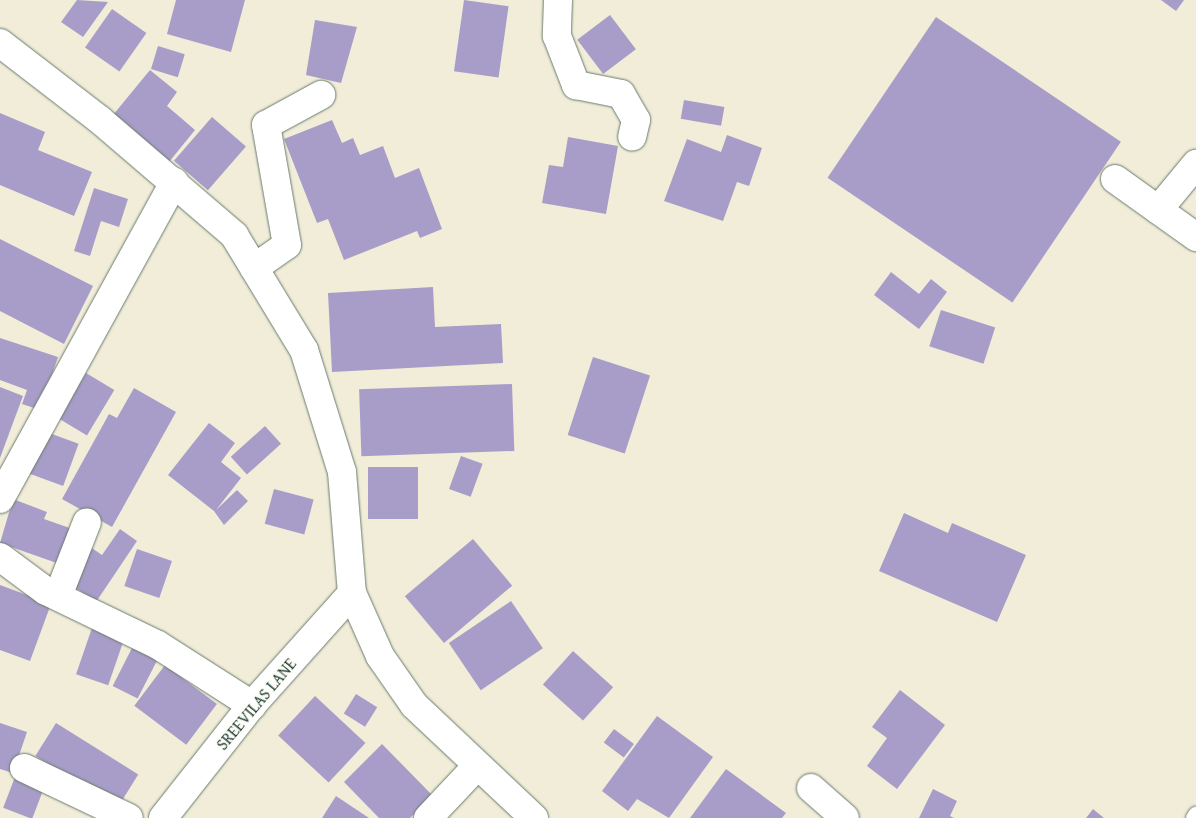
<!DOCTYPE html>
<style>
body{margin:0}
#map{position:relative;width:1196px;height:818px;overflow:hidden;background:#f1edd8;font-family:"Gentium Book Plus",serif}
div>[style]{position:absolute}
.building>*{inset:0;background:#a89dc8;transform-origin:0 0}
.roads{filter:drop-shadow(0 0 1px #687b6d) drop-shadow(0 0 1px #687b6d)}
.lane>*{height:16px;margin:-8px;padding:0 8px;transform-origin:8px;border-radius:8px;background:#fff}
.street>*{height:28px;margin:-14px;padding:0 14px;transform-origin:14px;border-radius:14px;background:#fff}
span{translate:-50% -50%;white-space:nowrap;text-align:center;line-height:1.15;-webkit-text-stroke:4px #fdfcf7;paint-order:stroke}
.street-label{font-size:16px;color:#1f3d34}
</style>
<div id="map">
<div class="building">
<i style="clip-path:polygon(77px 0,108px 2px,83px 37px,61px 22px)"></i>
<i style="clip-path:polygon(176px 0,245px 0,231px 52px,167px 34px)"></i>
<i style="left:464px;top:0;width:45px;height:72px;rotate:8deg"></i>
<i style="clip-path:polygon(1161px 0,1184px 0,1176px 11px)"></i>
<i style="left:112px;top:9px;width:42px;height:47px;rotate:35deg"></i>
<i style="left:610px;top:15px;width:43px;height:41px;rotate:53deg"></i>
<i style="left:936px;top:17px;width:223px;height:194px;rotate:34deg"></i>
<i style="clip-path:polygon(315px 20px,357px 27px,341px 83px,306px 75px)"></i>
<i style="left:158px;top:46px;width:28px;height:24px;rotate:17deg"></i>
<i style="clip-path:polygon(150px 70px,177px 92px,167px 106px,195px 130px,169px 162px,113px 115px)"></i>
<i style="left:684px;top:100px;width:41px;height:19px;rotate:10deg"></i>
<i style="clip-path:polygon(0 113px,45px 132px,38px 150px,92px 172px,74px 216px,0 185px)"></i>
<i style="left:212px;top:117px;width:45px;height:58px;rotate:41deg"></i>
<i style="clip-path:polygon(332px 120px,342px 143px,353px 138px,360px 155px,383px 146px,395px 178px,419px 168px,442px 229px,420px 238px,417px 231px,344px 260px,328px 219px,317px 223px,284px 139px)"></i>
<i style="clip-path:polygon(727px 135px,762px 148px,749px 186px,737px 182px,723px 221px,664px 201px,687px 139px,721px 152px)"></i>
<i style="clip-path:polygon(568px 137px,618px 146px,606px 214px,542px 203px,549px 165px,563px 167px)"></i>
<i style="clip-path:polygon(94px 188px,128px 199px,119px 227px,101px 221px,90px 256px,74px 251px)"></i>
<i style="clip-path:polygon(0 239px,93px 286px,64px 344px,0 311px)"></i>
<i style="clip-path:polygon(891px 272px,919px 294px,931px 279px,947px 292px,919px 329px,874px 295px)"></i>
<i style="clip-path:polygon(433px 287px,435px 327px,501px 324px,503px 363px,332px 372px,328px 293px)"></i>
<i style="left:941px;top:310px;width:57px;height:38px;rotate:18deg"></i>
<i style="clip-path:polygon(0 338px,58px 357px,40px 410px,22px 404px,27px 390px,0 380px)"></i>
<i style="left:593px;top:357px;width:60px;height:82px;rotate:18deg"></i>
<i style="left:86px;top:373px;width:33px;height:53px;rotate:31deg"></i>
<i style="left:512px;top:384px;width:67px;height:153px;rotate:88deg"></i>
<i style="clip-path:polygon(0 387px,23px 396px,0 458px)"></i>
<i style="clip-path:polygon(134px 388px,176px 412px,112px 527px,62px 499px,109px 414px,117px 418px)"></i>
<i style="clip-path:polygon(209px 423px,235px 443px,221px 462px,241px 478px,216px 510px,237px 490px,248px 501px,224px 525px,214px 511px,168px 475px)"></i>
<i style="left:265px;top:426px;width:24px;height:46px;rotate:48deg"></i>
<i style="left:41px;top:430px;width:40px;height:45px;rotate:20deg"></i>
<i style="left:461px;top:456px;width:23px;height:35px;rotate:20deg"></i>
<i style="left:368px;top:467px;width:50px;height:52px"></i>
<i style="left:274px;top:489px;width:41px;height:36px;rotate:15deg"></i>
<i style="clip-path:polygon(13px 499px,47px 512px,44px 519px,81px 532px,68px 567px,0 543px)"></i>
<i style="clip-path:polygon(904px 513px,948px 533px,952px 523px,1026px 555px,997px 622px,879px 571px)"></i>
<i style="clip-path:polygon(120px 529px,137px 541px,96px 602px,70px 584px,86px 544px,102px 555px)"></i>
<i style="left:473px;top:539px;width:61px;height:89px;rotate:50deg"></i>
<i style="left:137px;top:549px;width:37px;height:39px;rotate:19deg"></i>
<i style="clip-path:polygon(0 585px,51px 604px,30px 661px,0 650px)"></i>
<i style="left:511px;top:601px;width:57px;height:75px;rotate:56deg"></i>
<i style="left:93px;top:625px;width:34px;height:52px;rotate:19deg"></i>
<i style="left:134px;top:644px;width:28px;height:47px;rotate:27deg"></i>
<i style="left:573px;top:651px;width:54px;height:45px;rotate:42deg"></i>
<i style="left:165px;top:665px;width:65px;height:51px;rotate:37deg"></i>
<i style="clip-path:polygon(900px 690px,945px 725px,897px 789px,867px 766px,887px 738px,872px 727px)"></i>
<i style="left:356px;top:694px;width:25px;height:23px;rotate:32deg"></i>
<i style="left:315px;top:696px;width:69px;height:54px;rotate:43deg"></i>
<i style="clip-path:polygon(657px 716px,713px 757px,669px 818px,637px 799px,628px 811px,602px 791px)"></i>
<i style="clip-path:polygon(0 723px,27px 732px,13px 773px,0 769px)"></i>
<i style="left:56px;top:723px;width:97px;height:39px;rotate:32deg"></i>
<i style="left:614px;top:729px;width:25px;height:17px;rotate:37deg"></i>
<i style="clip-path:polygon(382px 744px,433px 796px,410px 818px,379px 818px,344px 782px)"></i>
<i style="clip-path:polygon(726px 769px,786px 813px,782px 818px,690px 818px)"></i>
<i style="left:15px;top:777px;width:31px;height:33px;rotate:21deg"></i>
<i style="clip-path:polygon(933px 789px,957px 801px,950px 816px,954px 818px,919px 818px)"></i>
<i style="clip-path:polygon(336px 796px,369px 818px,322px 818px)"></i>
<i style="clip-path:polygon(1093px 809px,1104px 818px,1086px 818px)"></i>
</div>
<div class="roads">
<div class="lane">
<i style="left:1194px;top:818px;width:4px;rotate:-56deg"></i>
</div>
<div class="street">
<i style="left:558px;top:0;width:36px;rotate:92deg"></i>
<i style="left:557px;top:36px;width:53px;rotate:68.8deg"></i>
<i style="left:576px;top:85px;width:46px;rotate:11.3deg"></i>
<i style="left:621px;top:94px;width:30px;rotate:60deg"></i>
<i style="left:636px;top:120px;width:17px;rotate:103deg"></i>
<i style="left:0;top:43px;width:126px;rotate:37.6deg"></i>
<i style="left:100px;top:120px;width:177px;rotate:40.6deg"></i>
<i style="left:234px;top:235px;width:135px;rotate:58.7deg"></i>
<i style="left:304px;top:350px;width:128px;rotate:72.7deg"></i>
<i style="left:342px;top:472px;width:121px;rotate:85.3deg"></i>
<i style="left:352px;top:593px;width:69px;rotate:66deg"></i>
<i style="left:380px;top:656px;width:60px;rotate:55.2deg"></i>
<i style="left:414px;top:705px;width:165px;rotate:43.3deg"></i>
<i style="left:1115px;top:179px;width:100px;rotate:35.6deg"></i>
<i style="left:1158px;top:210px;width:60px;rotate:-50.4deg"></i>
<i style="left:254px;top:268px;width:40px;rotate:-34.9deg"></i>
<i style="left:287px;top:245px;width:122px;rotate:-99.9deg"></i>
<i style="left:266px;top:125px;width:63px;rotate:-28.6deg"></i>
<i style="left:0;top:499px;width:362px;rotate:-61.2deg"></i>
<i style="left:0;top:557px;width:57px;rotate:36.5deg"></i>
<i style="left:46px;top:591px;width:124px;rotate:25.7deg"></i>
<i style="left:158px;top:645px;width:112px;rotate:32.6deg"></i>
<i style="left:58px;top:596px;width:79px;rotate:-68.6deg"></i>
<i style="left:24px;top:768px;width:116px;rotate:25.5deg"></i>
<i style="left:811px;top:788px;width:45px;rotate:41.4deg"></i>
<i style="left:163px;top:818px;width:144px;rotate:-51.8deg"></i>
<i style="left:252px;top:705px;width:150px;rotate:-48.2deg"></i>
<i style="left:428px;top:818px;width:71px;rotate:-46.7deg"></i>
</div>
</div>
<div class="street-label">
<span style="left:256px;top:704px;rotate:-50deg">SREEVILAS LANE</span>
</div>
</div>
